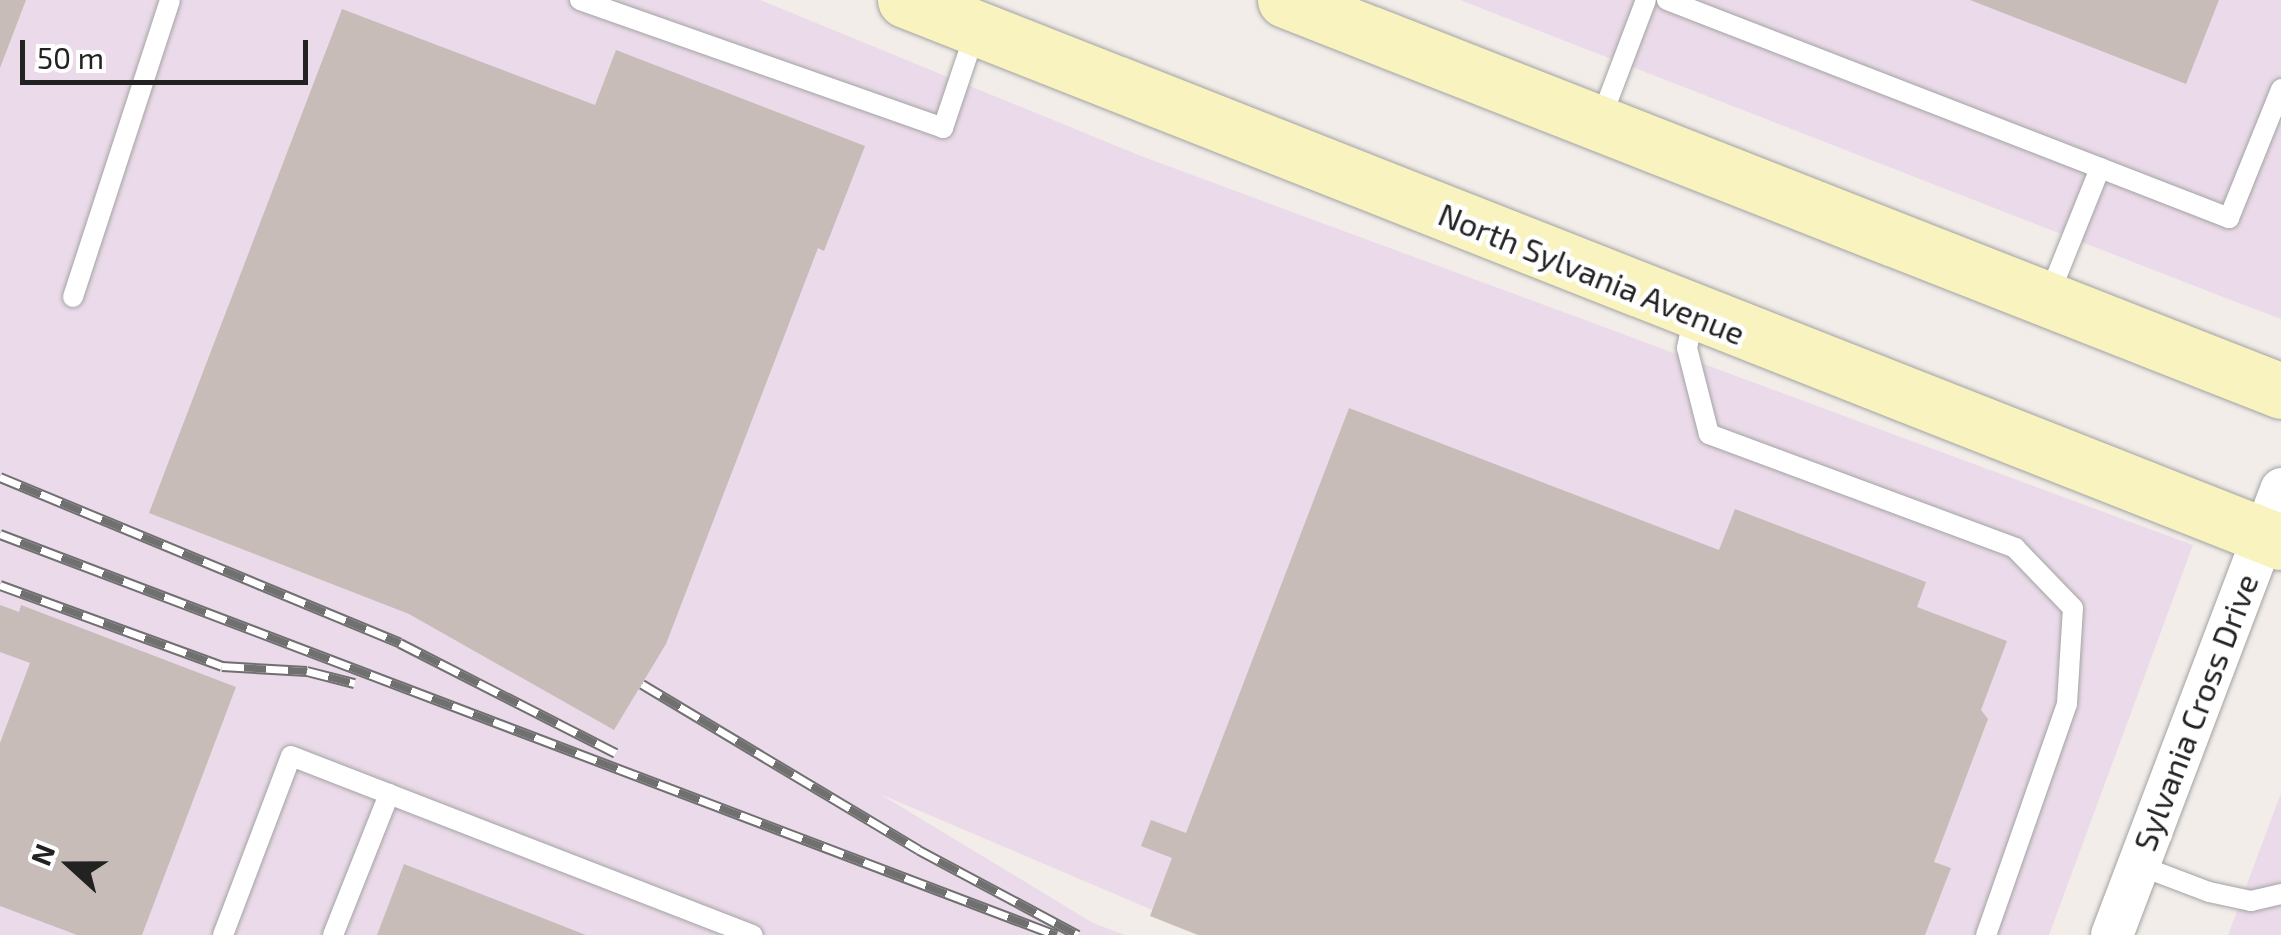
<!DOCTYPE html>
<style>
body{margin:0}
#map{position:relative;width:2281px;height:935px;overflow:hidden;background:#f2ede9;font-family:"Exo 2",sans-serif}
div>[style]{position:absolute}
.industrial>*{inset:0;background:#ebdbea}
.building>*{inset:0;background:#c7bcb8}
.roads{filter:drop-shadow(0 0 2px #a3a3a3) drop-shadow(0 0 2px #a3a3a3)}
.service>*{height:20px;margin:-10px;padding:0 10px;transform-origin:10px;border-radius:10px;background:#fff}
.minor>*{height:42px;margin:-21px;padding:0 21px;transform-origin:21px;border-radius:21px;background:#fff}
.secondary>*{height:55px;margin:-27.5px;padding:0 27.5px;transform-origin:27.5px;border-radius:27.5px;background:#f9f3bf}
.rail>*{height:11px;margin-top:-5.5px;transform-origin:0;background:repeating-linear-gradient(90deg,#fff 0 22px,#707070 0 44px);box-sizing:border-box;border-block:2px solid #707070}
span{translate:-50% -50%;white-space:nowrap;text-align:center;line-height:1.15;-webkit-text-stroke:9px #fff;paint-order:stroke}
.street-label{font-size:32px;color:#222}
.north{position:absolute;left:20px;top:815px;width:100px;height:100px;-webkit-text-stroke:8px #fff;paint-order:stroke;rotate:291deg;font-size:28px;font-weight:700;line-height:40px;text-align:center;color:#222}
.north::after{content:'';display:block;margin:auto;width:35px;height:45px;background:#222;clip-path:polygon(50% 0,100% 100%,50% 72%,0 100%)}
.scale{position:absolute;left:20px;top:40px;width:288px;height:45px;box-sizing:border-box;border:5px solid #222;border-top:0;padding-left:12px;font-size:30px;line-height:35px;white-space:nowrap;color:#222;-webkit-text-stroke:8px #fff;paint-order:stroke}
</style>
<div id="map">
<div class="industrial">
<i style="clip-path:polygon(0 0,760px 0,1141px 156px,2193px 545px,2049px 935px,1211px 935px,880px 794px,1093px 923px,1125px 935px,0 935px)"></i>
<i style="clip-path:polygon(1460px 0,2281px 0,2281px 319px,2210px 292px)"></i>
<i style="clip-path:polygon(2281px 793px,2281px 935px,2228px 935px)"></i>
</div>
<div class="building">
<i style="clip-path:polygon(0 0,26px 0,0 68px)"></i>
<i style="clip-path:polygon(1970px 0,2219px 0,2186px 84px)"></i>
<i style="clip-path:polygon(342px 9px,595px 105px,616px 50px,865px 146px,824px 251px,818px 248px,666px 644px,614px 730px,409px 614px,149px 513px)"></i>
<i style="clip-path:polygon(1349px 408px,1719px 550px,1735px 509px,1926px 582px,1917px 607px,2007px 641px,1981px 710px,1988px 719px,1934px 862px,1951px 868px,1925px 935px,1198px 935px,1150px 916px,1172px 858px,1141px 846px,1151px 820px,1186px 833px)"></i>
<i style="clip-path:polygon(0 605px,19px 612px,21px 605px,236px 687px,142px 935px,77px 935px,0 906px,0 743px,30px 663px,0 652px)"></i>
<i style="clip-path:polygon(404px 864px,586px 935px,377px 935px)"></i>
</div>
<div class="roads">
<div class="service">
<i style="left:580px;top:0;width:385px;rotate:19.4deg"></i>
<i style="left:943px;top:128px;width:103px;rotate:-71.4deg"></i>
<i style="left:1667px;top:0;width:603px;rotate:21.2deg"></i>
<i style="left:2229px;top:218px;width:139px;rotate:-68deg"></i>
<i style="left:1600px;top:121px;width:129px;rotate:-69.2deg"></i>
<i style="left:2049px;top:295px;width:137px;rotate:-68.1deg"></i>
<i style="left:73px;top:297px;width:312px;rotate:-71.9deg"></i>
<i style="left:1694px;top:315px;width:34px;rotate:102deg"></i>
<i style="left:1687px;top:348px;width:89px;rotate:75.7deg"></i>
<i style="left:1709px;top:434px;width:327px;rotate:20.4deg"></i>
<i style="left:2015px;top:548px;width:83px;rotate:46deg"></i>
<i style="left:2073px;top:608px;width:96px;rotate:93.6deg"></i>
<i style="left:2067px;top:704px;width:245px;rotate:109.3deg"></i>
<i style="left:2138px;top:865px;width:76px;rotate:20.8deg"></i>
<i style="left:2209px;top:892px;width:43px;rotate:12.1deg"></i>
<i style="left:2251px;top:901px;width:31px;rotate:-13deg"></i>
<i style="left:223px;top:935px;width:191px;rotate:-69.2deg"></i>
<i style="left:291px;top:756px;width:495px;rotate:21.2deg"></i>
<i style="left:333px;top:935px;width:152px;rotate:-68.3deg"></i>
</div>
<div class="minor">
<i style="left:2112px;top:935px;width:477px;rotate:-69.2deg"></i>
</div>
<div class="secondary">
<i style="left:905px;top:0;width:1479px;rotate:21.5deg"></i>
<i style="left:1285px;top:0;width:1070px;rotate:21.43deg"></i>
</div>
</div>
<div class="rail">
<i style="left:0;top:477px;width:433px;rotate:22.5deg"></i>
<i style="left:400px;top:643px;width:242px;rotate:27deg"></i>
<i style="left:0;top:534px;width:1130px;rotate:20.79deg"></i>
<i style="left:0;top:585px;width:236px;rotate:20deg"></i>
<i style="left:222px;top:666px;width:85px;rotate:3.4deg"></i>
<i style="left:307px;top:671px;width:49px;rotate:14.3deg"></i>
<i style="left:642px;top:684px;width:323px;rotate:30.9deg"></i>
<i style="left:919px;top:850px;width:180px;rotate:28.1deg"></i>
</div>
<div class="street-label">
<span style="left:1592px;top:273px;rotate:22deg">North Sylvania Avenue</span>
<span style="left:2195px;top:712px;rotate:-69deg">Sylvania Cross Drive</span>
</div>
<div class="north">N</div>
<div class="scale">50 m</div>
</div>
